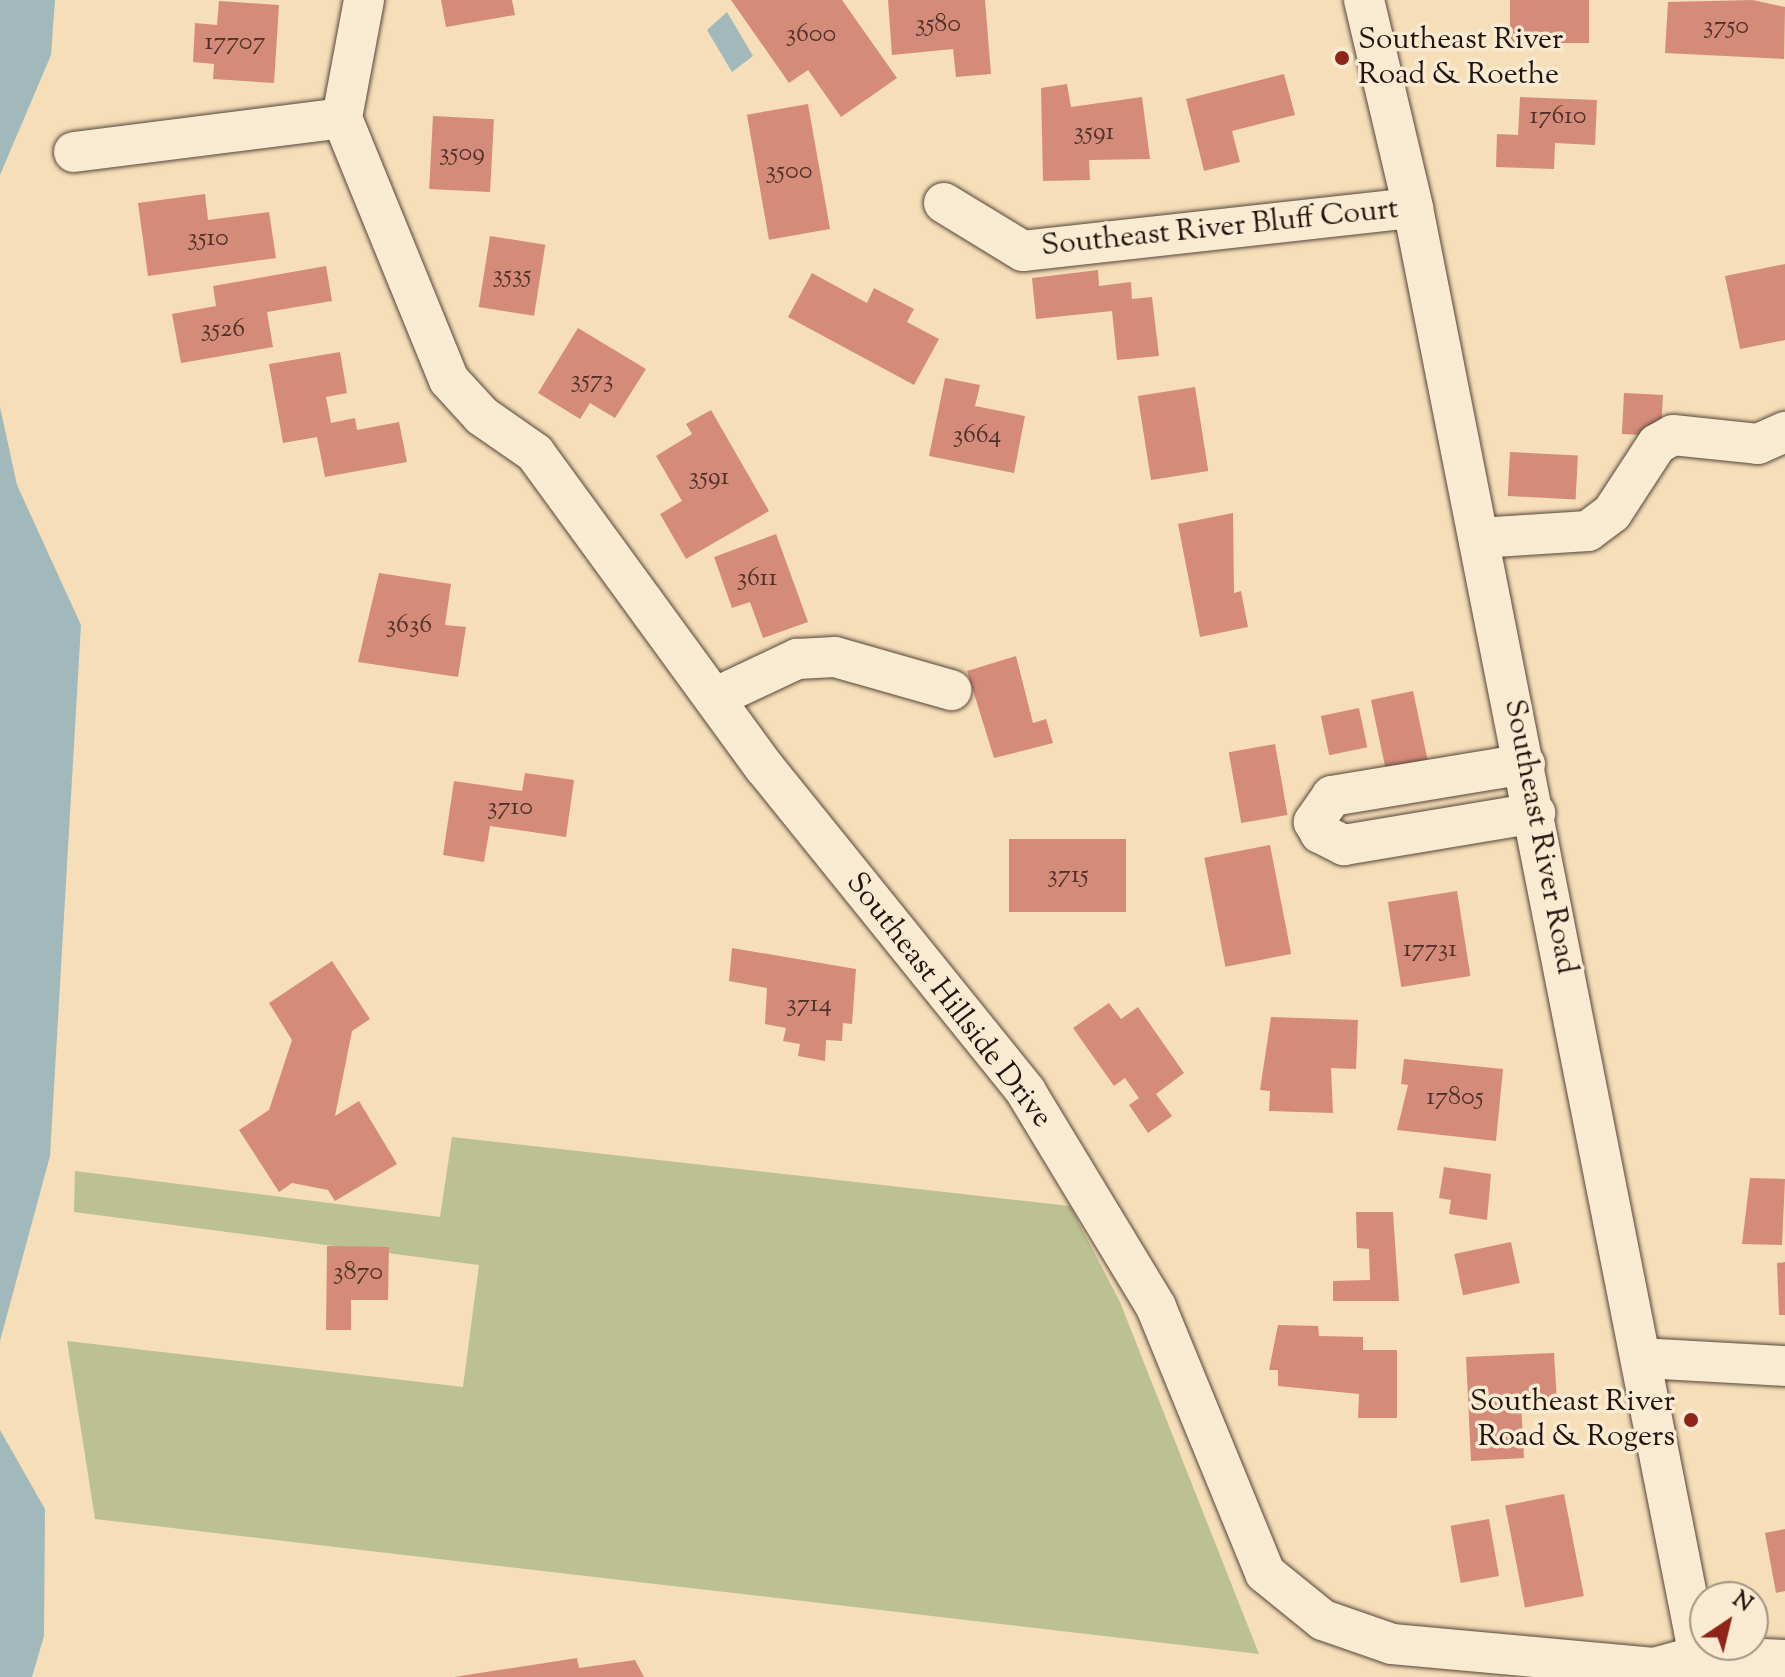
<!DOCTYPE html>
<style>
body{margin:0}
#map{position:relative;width:1785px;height:1677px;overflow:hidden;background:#f6deb9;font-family:"Sorts Mill Goudy",serif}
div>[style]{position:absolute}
.green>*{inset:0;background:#bbc190}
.water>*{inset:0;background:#a1b9ba}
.building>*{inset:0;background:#d58b7a;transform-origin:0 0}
.roads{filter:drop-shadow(0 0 2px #564638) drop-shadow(0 0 2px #564638)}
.minor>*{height:40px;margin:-20px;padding:0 20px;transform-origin:20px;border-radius:20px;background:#f9ead2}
.dots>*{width:22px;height:22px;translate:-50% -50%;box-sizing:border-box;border:4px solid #f9ead2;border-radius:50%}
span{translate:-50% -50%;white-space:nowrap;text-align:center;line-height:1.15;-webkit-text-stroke:7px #f9ead2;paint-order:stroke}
.number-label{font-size:26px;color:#4e3128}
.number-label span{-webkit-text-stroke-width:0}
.poi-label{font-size:30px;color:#21130d}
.left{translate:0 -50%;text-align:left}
.right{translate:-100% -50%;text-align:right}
.street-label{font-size:30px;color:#21130d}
.north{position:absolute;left:1689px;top:1581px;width:80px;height:80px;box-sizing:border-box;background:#f9ead2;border:2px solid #a39483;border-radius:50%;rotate:35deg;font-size:22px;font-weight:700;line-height:32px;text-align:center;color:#21130d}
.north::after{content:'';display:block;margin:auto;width:28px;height:36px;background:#8f2418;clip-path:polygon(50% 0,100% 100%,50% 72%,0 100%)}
</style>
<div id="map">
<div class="green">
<i style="clip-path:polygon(452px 1137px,1070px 1206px,1120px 1302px,1259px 1654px,95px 1519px,67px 1341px,463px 1387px,479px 1265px,74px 1212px,75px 1171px,440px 1217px)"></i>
</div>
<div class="water">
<i style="clip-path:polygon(0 0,55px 0,51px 55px,0 175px)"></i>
<i style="clip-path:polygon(727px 12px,753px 56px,732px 72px,707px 30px)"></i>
<i style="clip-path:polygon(0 407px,17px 485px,81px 625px,50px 1156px,0 1341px)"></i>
<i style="clip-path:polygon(0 1430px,45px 1509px,44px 1636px,32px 1677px,0 1677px)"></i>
</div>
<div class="building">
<i style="clip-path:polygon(441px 0,512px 0,515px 15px,446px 27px)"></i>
<i style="clip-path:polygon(731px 0,842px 0,897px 78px,841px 117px,808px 70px,789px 83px)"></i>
<i style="clip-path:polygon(888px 0,985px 0,991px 74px,956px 77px,953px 49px,892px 55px)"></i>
<i style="left:1510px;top:0;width:79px;height:43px"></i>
<i style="clip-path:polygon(1753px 0,1785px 7px,1784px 59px,1665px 53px,1668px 2px)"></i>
<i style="clip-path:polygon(219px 1px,279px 5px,274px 83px,213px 79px,214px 64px,193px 62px,195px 23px,217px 25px)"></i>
<i style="clip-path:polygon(1284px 74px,1295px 115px,1232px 131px,1240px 162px,1204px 171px,1186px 99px)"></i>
<i style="clip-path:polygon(1067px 84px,1071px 107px,1142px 97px,1150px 159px,1089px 160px,1090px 180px,1043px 181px,1041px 88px)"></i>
<i style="clip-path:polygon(1520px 97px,1597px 100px,1595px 145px,1555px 143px,1554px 169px,1496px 167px,1497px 134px,1518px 135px)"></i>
<i style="left:808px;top:104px;width:127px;height:62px;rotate:80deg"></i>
<i style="left:433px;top:116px;width:61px;height:73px;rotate:3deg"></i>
<i style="clip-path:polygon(205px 194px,208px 220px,269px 212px,276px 258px,148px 276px,138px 203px)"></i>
<i style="left:490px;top:236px;width:56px;height:72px;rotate:9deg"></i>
<i style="clip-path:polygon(1785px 264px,1785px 340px,1740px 349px,1725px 276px)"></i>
<i style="clip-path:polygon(326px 266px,332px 301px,267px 312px,273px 347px,181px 363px,172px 314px,216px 306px,213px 286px)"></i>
<i style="clip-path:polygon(1098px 270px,1099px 286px,1131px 282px,1132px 299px,1152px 297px,1159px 356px,1117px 360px,1112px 311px,1036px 319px,1032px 278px)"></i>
<i style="clip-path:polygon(812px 273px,867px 303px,874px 288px,914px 309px,907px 322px,939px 339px,914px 385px,788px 317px)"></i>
<i style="clip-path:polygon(578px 328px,646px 369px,615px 418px,590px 403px,580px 419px,538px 393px)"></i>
<i style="clip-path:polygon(340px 352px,347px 393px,326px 397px,331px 423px,355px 418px,357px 430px,399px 422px,407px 462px,325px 477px,317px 437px,283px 443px,269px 364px)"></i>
<i style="clip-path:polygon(945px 378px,980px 385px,975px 406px,1025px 416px,1014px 473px,929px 456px)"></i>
<i style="left:1195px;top:387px;width:85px;height:58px;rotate:81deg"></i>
<i style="left:1624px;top:393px;width:39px;height:41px;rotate:3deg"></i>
<i style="clip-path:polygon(711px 410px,769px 511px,686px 559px,660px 514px,682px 501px,656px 456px,692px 434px,686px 424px)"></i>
<i style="left:1510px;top:452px;width:68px;height:44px;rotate:3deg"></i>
<i style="clip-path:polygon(1233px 513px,1234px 593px,1241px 591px,1248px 627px,1200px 637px,1178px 524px)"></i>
<i style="clip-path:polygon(776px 534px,808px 622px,763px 638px,750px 602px,732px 608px,714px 557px)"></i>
<i style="clip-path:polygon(379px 573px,451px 584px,445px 625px,466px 627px,458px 677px,358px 662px)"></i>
<i style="clip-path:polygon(1016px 656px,1033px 723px,1046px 719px,1053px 743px,994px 758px,967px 671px)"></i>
<i style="left:1413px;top:691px;width:73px;height:43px;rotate:78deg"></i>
<i style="left:1359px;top:708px;width:40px;height:39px;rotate:78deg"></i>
<i style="left:1275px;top:744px;width:72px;height:47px;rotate:80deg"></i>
<i style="clip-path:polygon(525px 773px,574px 780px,566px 837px,490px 826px,484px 862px,443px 855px,454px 781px,522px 791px)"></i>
<i style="left:1009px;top:839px;width:117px;height:73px"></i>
<i style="left:1270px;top:845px;width:111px;height:67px;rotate:79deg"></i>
<i style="left:1457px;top:891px;width:86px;height:70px;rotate:81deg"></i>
<i style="clip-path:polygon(732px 948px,856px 969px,852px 1024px,843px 1023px,842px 1041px,826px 1040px,825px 1061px,798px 1056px,800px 1044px,783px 1041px,786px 1028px,765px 1024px,767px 988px,729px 981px)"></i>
<i style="clip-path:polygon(332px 961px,370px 1019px,352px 1031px,335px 1116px,359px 1101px,397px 1164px,335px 1201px,328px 1190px,292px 1183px,279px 1192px,239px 1130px,269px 1110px,292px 1040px,269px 1003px)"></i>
<i style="clip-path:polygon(1109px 1003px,1121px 1019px,1138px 1007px,1184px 1073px,1156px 1094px,1172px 1116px,1148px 1133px,1129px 1105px,1139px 1098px,1125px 1078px,1114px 1086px,1073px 1028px)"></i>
<i style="clip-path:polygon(1271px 1017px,1358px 1020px,1356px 1069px,1331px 1068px,1333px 1113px,1269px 1111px,1270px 1091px,1260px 1090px)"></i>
<i style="clip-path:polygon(1404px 1059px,1503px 1069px,1496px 1141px,1397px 1130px,1408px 1085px,1401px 1084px)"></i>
<i style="clip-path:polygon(1444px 1167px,1491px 1174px,1487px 1220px,1449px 1214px,1451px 1200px,1439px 1198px)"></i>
<i style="clip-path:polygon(1750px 1178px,1785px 1179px,1782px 1245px,1742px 1244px)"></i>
<i style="clip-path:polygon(1356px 1212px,1393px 1212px,1399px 1301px,1333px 1301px,1333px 1281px,1370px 1280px,1369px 1249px,1357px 1248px)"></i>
<i style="left:1511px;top:1242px;width:42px;height:58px;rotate:78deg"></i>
<i style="clip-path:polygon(327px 1246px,389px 1247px,388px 1300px,351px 1300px,351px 1330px,326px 1330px)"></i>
<i style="clip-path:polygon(1785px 1262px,1785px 1315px,1779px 1315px,1777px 1263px)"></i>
<i style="clip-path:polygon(1278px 1325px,1318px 1326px,1319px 1336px,1363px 1337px,1363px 1350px,1397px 1350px,1397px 1418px,1358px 1418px,1359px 1394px,1278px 1386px,1278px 1370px,1269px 1370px)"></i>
<i style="clip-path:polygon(1554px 1353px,1557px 1401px,1521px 1403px,1524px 1458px,1471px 1461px,1466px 1357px)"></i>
<i style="left:1564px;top:1494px;width:104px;height:60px;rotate:79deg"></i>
<i style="left:1489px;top:1519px;width:58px;height:39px;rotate:80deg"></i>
<i style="clip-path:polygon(1785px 1529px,1785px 1591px,1776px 1593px,1765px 1533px)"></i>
<i style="clip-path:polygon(577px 1658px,579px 1668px,635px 1660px,644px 1677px,454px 1677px)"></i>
</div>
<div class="roads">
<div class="minor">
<i style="left:364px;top:0;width:120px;rotate:100.6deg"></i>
<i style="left:342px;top:118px;width:283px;rotate:67.8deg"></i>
<i style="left:449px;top:380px;width:49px;rotate:47.5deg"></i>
<i style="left:482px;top:416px;width:65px;rotate:34.9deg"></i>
<i style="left:535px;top:453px;width:390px;rotate:53.9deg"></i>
<i style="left:765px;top:768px;width:416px;rotate:51.1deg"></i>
<i style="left:1026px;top:1092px;width:251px;rotate:58.8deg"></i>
<i style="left:1156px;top:1307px;width:287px;rotate:67.7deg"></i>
<i style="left:1265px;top:1573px;width:75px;rotate:39deg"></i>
<i style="left:1323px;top:1620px;width:73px;rotate:19.2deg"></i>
<i style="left:1392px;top:1644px;width:263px;rotate:5.2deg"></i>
<i style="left:1654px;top:1668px;width:46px;rotate:-15.3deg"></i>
<i style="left:1698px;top:1656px;width:87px;rotate:2.6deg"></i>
<i style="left:1364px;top:0;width:214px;rotate:76.7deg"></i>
<i style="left:1413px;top:208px;width:1497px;rotate:78.83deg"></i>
<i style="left:74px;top:152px;width:270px;rotate:-7.2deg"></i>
<i style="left:944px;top:203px;width:92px;rotate:31.3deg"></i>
<i style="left:1023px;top:251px;width:392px;rotate:-6.3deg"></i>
<i style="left:1479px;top:538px;width:109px;rotate:-3.7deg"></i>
<i style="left:1588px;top:531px;width:30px;rotate:-37deg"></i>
<i style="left:1612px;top:513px;width:82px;rotate:-56.9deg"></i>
<i style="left:1657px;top:444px;width:18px;rotate:-29deg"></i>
<i style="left:1673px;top:435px;width:85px;rotate:6deg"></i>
<i style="left:1758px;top:444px;width:30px;rotate:-24deg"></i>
<i style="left:714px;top:698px;width:92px;rotate:-25.2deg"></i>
<i style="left:797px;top:659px;width:38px;rotate:-3deg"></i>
<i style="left:835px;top:657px;width:121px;rotate:15.9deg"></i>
<i style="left:1525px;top:764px;width:196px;rotate:170.6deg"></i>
<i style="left:1332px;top:796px;width:32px;rotate:125deg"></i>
<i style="left:1314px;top:822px;width:13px;rotate:61deg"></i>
<i style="left:1320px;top:833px;width:27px;rotate:27deg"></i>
<i style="left:1344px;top:845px;width:194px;rotate:-9.5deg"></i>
<i style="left:1641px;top:1358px;width:144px;rotate:3.2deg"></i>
</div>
</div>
<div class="dots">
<i style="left:1342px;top:58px;background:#8f2418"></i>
<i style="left:1691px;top:1420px;background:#8f2418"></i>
</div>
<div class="number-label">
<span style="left:938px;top:25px">3580</span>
<span style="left:1726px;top:27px">3750</span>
<span style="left:811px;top:35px">3600</span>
<span style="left:235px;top:43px">17707</span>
<span style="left:1558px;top:117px">17610</span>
<span style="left:1094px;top:133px">3591</span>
<span style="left:462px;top:154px">3509</span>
<span style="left:789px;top:172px">3500</span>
<span style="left:208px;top:239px">3510</span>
<span style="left:512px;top:276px">3535</span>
<span style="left:223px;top:330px">3526</span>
<span style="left:592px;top:381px">3573</span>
<span style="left:977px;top:436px">3664</span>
<span style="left:709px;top:478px">3591</span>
<span style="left:757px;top:579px">3611</span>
<span style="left:409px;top:626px">3636</span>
<span style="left:510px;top:808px">3710</span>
<span style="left:1068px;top:876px">3715</span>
<span style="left:1430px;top:950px">17731</span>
<span style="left:809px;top:1005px">3714</span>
<span style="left:1455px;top:1098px">17805</span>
<span style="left:358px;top:1273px">3870</span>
</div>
<div class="poi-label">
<span class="left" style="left:1358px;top:58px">Southeast River<br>Road &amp; Roethe</span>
<span class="right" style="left:1675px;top:1420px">Southeast River<br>Road &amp; Rogers</span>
</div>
<div class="street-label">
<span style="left:1220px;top:229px;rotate:-6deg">Southeast River Bluff Court</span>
<span style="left:1539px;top:837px;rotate:79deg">Southeast River Road</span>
<span style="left:948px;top:1001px;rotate:52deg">Southeast Hillside Drive</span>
</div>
<div class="north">N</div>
</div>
